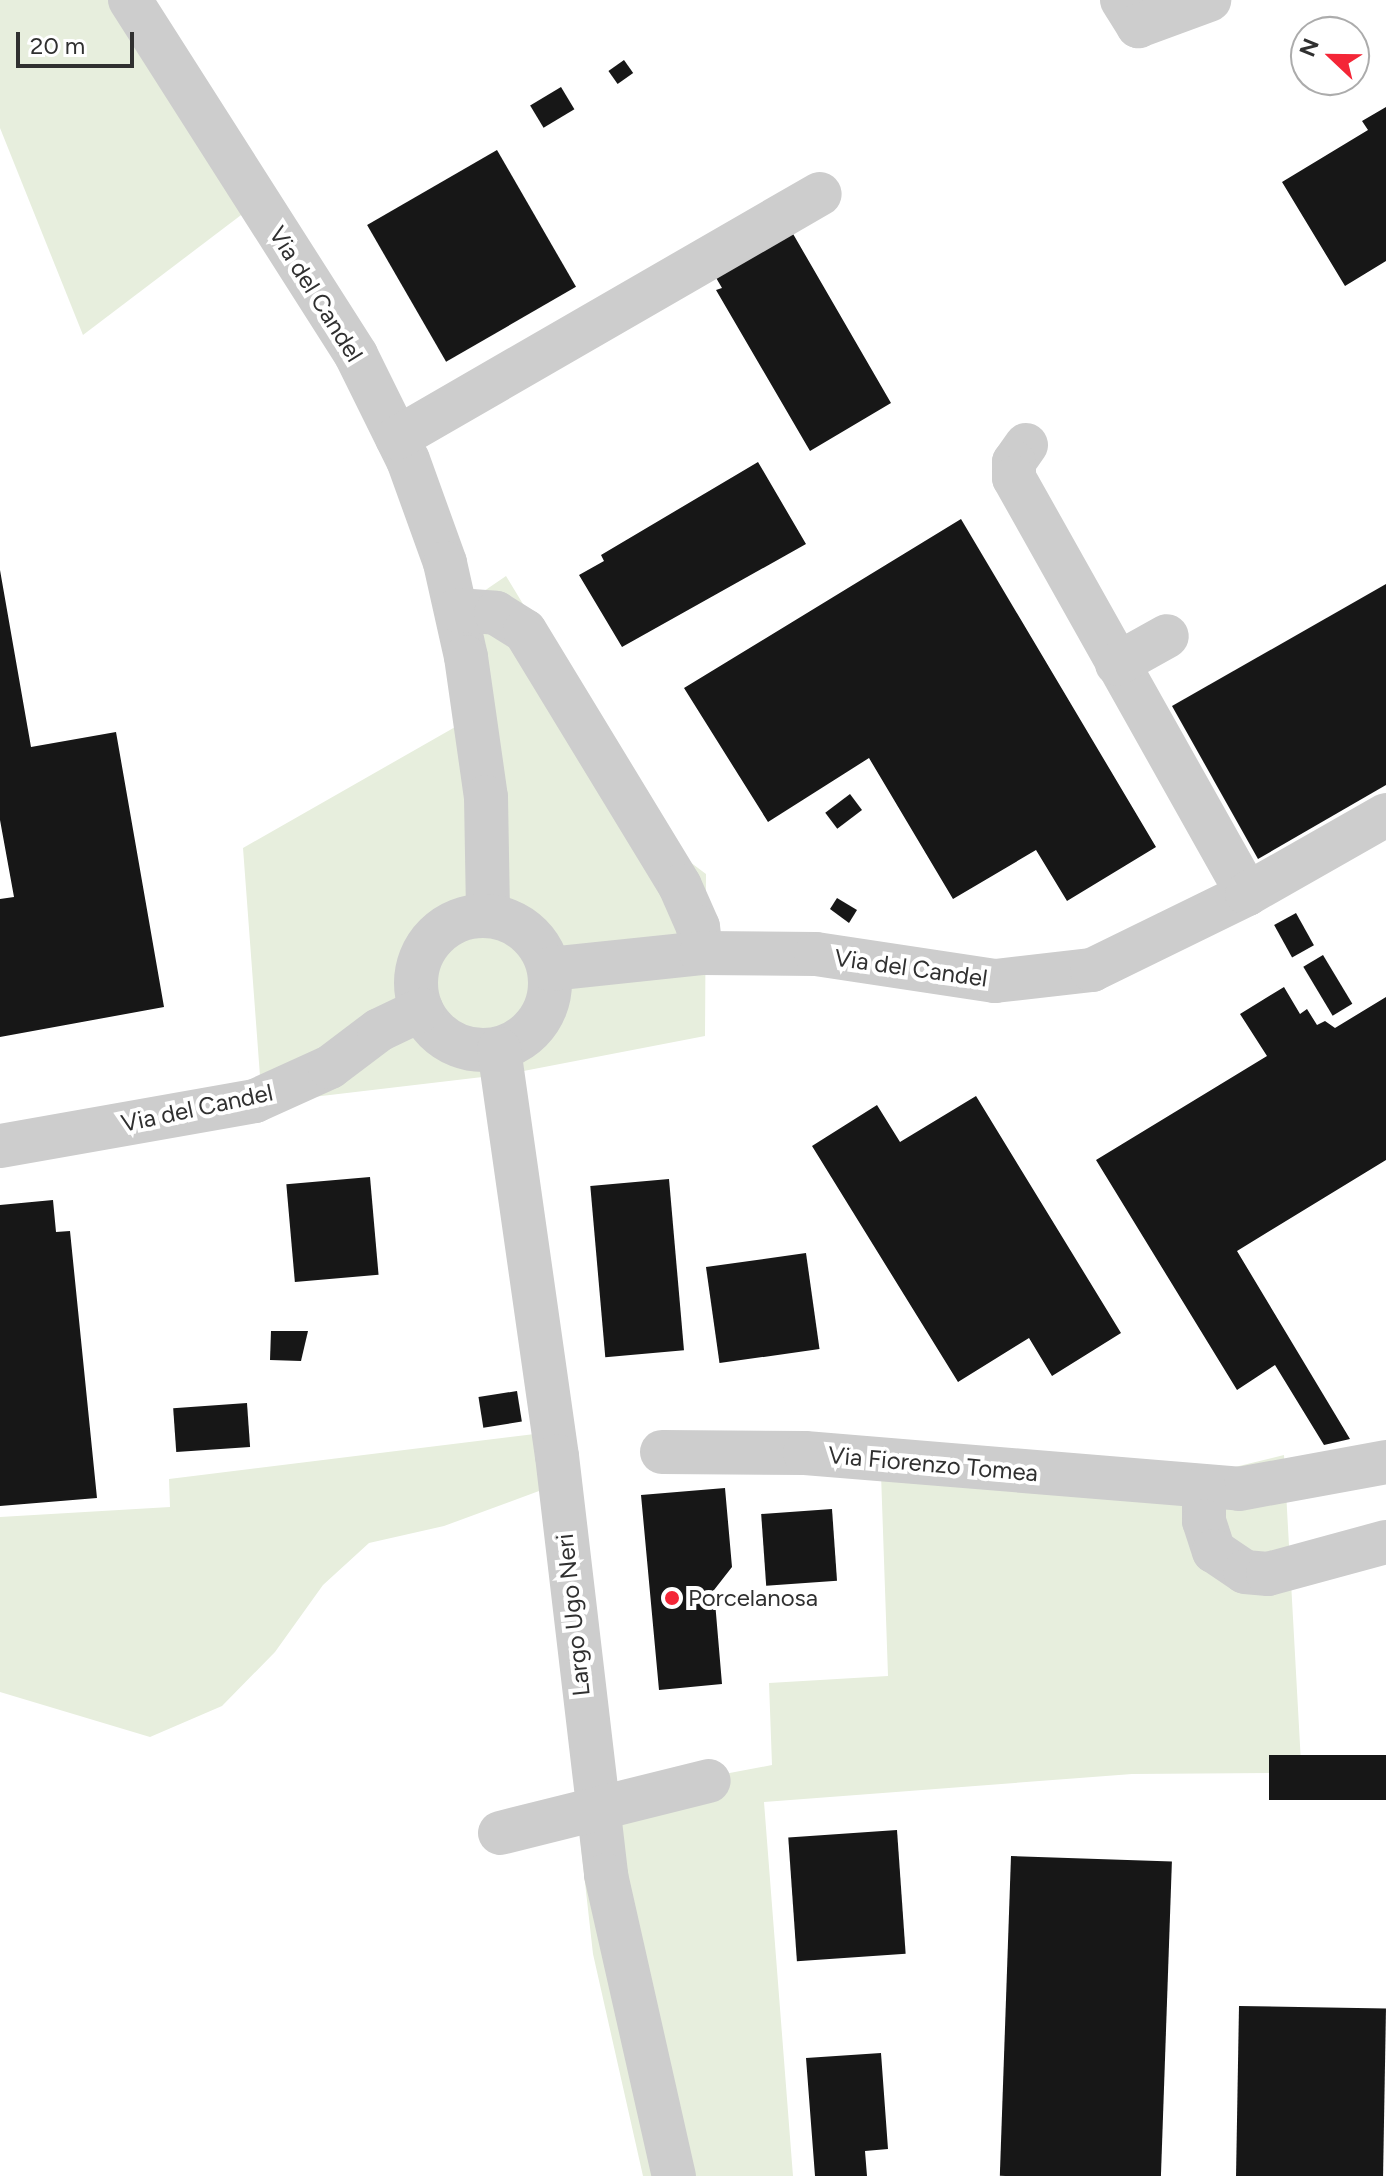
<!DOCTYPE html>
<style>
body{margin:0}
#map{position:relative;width:1386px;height:2176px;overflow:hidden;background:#fff;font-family:Figtree,sans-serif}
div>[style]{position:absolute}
.green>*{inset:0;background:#e7eedd}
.building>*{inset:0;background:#171717;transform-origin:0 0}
.minor>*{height:44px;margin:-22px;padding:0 22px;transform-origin:22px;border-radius:22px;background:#cdcdcd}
.minor>.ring{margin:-22px;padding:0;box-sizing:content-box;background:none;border:44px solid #cdcdcd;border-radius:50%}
.dots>*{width:22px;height:22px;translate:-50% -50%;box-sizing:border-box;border:4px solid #fff;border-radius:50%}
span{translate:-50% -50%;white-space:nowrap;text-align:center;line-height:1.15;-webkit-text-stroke:8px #fff;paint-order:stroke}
.street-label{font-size:24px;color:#303030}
.poi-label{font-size:24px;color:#303030}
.left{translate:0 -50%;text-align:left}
.north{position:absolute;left:1290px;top:16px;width:80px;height:80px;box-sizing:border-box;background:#fff;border:2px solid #acacac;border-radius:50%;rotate:292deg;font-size:22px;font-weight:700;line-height:32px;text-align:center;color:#303030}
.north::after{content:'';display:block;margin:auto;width:28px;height:36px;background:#f42637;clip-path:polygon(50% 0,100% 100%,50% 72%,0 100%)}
.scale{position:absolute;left:16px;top:32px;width:118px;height:36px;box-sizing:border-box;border:4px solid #303030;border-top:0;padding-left:10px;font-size:24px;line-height:28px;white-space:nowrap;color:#303030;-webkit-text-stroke:6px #fff;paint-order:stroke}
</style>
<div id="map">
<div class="green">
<i style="clip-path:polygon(0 0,122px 0,253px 206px,83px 335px,0 128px)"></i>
<i style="clip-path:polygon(506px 576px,670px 847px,706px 874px,705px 1036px,508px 1074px,262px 1103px,243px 848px,485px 710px,468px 602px)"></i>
<i style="clip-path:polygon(543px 1433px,539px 1491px,444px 1526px,369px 1543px,323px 1585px,275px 1652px,222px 1706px,150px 1737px,0 1692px,0 1517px,170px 1507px,169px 1479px)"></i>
<i style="clip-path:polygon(880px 1445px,1235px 1467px,1284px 1455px,1301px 1763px,1270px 1766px,1271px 1773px,1132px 1774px,764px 1802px,793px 2176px,643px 2176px,593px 1954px,576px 1802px,772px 1765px,769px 1683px,888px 1676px)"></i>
</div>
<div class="building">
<i style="left:624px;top:60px;width:16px;height:19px;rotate:55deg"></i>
<i style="left:561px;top:87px;width:26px;height:36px;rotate:59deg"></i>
<i style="clip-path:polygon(1386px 107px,1386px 261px,1345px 286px,1282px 182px,1368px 130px,1362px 121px)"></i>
<i style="left:497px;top:150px;width:158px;height:150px;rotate:60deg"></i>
<i style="clip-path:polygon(785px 220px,891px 403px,810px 451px,716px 290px,722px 288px,708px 264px)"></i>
<i style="clip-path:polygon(758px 462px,806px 544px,622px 647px,579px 575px,604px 561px,601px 555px)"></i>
<i style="clip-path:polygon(961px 519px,1156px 847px,1067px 901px,1036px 850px,953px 899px,869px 758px,768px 822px,684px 688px)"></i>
<i style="clip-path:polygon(0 570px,31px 747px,116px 732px,164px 1007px,0 1037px,0 899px,14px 897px,0 820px)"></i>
<i style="clip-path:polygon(1386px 584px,1386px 785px,1258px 859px,1172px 706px)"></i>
<i style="left:850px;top:794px;width:20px;height:31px;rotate:53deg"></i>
<i style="clip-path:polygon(837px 898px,857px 910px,849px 923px,830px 909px)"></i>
<i style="left:1296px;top:913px;width:37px;height:25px;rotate:61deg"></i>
<i style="left:1323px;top:955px;width:57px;height:23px;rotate:59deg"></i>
<i style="clip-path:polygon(1284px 987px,1300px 1014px,1307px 1009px,1317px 1025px,1325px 1021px,1335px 1028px,1386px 997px,1386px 1160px,1237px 1251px,1350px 1439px,1324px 1445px,1275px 1365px,1237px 1390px,1096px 1160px,1267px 1056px,1240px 1014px)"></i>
<i style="clip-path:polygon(976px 1096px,1121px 1333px,1052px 1376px,1029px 1338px,958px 1382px,812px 1146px,877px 1105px,900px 1142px)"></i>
<i style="left:370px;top:1177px;width:98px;height:84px;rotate:85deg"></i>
<i style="left:669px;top:1179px;width:172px;height:79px;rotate:85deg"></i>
<i style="clip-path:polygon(53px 1200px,56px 1232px,70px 1231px,97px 1498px,0 1506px,0 1205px)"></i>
<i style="left:806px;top:1253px;width:97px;height:101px;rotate:82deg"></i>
<i style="clip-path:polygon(271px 1331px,308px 1331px,301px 1361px,270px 1360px)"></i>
<i style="left:517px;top:1391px;width:31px;height:39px;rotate:81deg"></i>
<i style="left:247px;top:1403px;width:44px;height:74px;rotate:86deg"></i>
<i style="clip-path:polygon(725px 1488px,732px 1567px,714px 1590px,722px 1684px,659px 1690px,641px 1495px)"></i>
<i style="left:832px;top:1509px;width:72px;height:71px;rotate:86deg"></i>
<i style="left:1386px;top:1755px;width:45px;height:117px;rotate:90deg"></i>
<i style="left:897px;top:1830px;width:124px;height:109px;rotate:86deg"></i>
<i style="left:1011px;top:1856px;width:161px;height:320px;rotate:2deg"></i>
<i style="left:1239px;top:2006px;width:147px;height:170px;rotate:1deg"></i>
<i style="clip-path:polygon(881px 2053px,888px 2149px,865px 2151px,867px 2176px,815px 2176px,806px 2058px)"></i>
</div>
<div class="minor">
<i style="left:130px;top:0;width:421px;rotate:57.5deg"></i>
<i style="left:356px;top:355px;width:117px;rotate:63.7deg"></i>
<i style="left:408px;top:460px;width:109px;rotate:70.2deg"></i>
<i style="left:445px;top:563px;width:96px;rotate:77.4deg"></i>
<i style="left:466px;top:657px;width:141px;rotate:81.9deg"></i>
<i style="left:486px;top:797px;width:119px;rotate:89deg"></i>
<i style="left:1122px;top:0;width:31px;rotate:58deg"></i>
<i style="left:1138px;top:26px;width:76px;rotate:-20.1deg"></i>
<i style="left:397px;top:438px;width:488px;rotate:-30deg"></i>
<i style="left:1026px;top:445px;width:21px;rotate:125deg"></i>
<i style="left:1014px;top:462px;width:16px;rotate:90deg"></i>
<i style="left:1014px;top:478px;width:477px;rotate:60.7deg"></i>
<i style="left:457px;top:610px;width:39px;rotate:4deg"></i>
<i style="left:496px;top:613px;width:34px;rotate:32deg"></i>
<i style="left:525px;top:631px;width:298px;rotate:58.7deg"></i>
<i style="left:680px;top:886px;width:45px;rotate:66.3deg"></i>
<i style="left:698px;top:927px;width:26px;rotate:83deg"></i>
<i style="left:1117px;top:664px;width:57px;rotate:-29.2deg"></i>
<i class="ring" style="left:416px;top:916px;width:90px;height:90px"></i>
<i style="left:550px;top:969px;width:152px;rotate:-6deg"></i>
<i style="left:701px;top:953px;width:115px;rotate:0.5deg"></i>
<i style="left:816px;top:954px;width:181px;rotate:8.6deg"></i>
<i style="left:995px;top:981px;width:98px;rotate:-6.5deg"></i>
<i style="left:1092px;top:970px;width:173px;rotate:-26.1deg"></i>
<i style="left:1247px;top:894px;width:160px;rotate:-29.6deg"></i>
<i style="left:499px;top:1049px;width:411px;rotate:81.9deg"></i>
<i style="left:557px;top:1456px;width:422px;rotate:83.3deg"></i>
<i style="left:606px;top:1875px;width:309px;rotate:77.3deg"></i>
<i style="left:0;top:1146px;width:259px;rotate:-10deg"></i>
<i style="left:255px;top:1101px;width:82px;rotate:-24.4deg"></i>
<i style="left:330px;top:1067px;width:61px;rotate:-37.1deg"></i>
<i style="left:379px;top:1030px;width:47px;rotate:-25.5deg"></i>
<i style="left:662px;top:1452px;width:143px;rotate:0.4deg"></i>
<i style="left:805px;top:1453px;width:435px;rotate:4.7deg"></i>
<i style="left:1239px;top:1489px;width:149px;rotate:-10.4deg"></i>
<i style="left:1204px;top:1488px;width:33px;rotate:90deg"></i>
<i style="left:1204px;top:1521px;width:32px;rotate:72deg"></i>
<i style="left:1214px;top:1551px;width:37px;rotate:34deg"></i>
<i style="left:1245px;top:1572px;width:23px;rotate:5deg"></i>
<i style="left:1268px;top:1574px;width:122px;rotate:-15.2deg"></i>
<i style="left:500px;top:1833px;width:215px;rotate:-14deg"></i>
</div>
<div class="dots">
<i style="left:672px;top:1598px;background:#f42637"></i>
</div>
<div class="street-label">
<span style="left:316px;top:294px;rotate:58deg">Via del Candel</span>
<span style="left:911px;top:968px;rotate:8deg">Via del Candel</span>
<span style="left:197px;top:1108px;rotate:-12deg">Via del Candel</span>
<span style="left:933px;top:1464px;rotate:5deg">Via Fiorenzo Tomea</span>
<span style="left:573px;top:1615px;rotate:-96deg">Largo Ugo Neri</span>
</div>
<div class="poi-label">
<span class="left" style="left:688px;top:1598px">Porcelanosa</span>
</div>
<div class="north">N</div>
<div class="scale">20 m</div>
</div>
